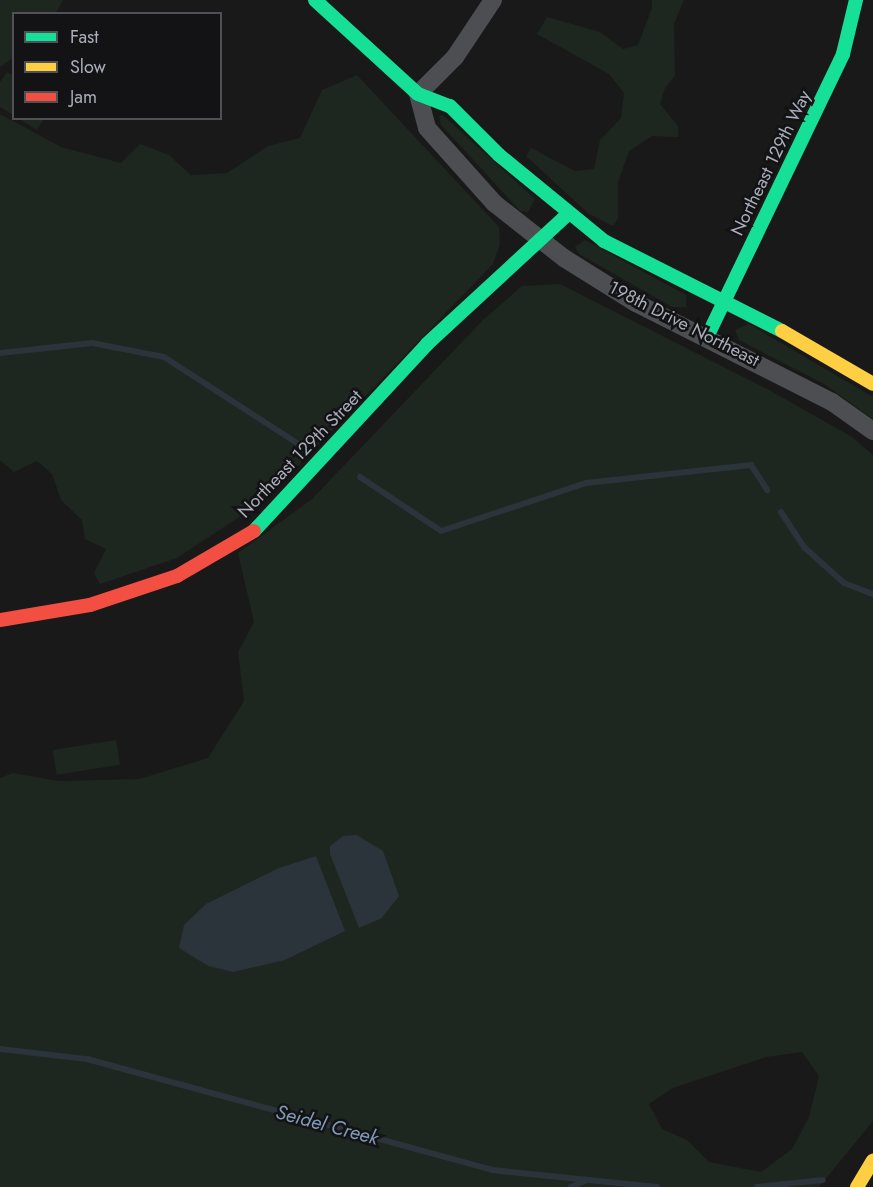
<!DOCTYPE html>
<style>
body{margin:0}
#map{position:relative;width:873px;height:1187px;overflow:hidden;background:#191919;font-family:Jost,sans-serif}
div>[style]{position:absolute}
.green>*{inset:0;background:#1e2620;transform-origin:0 0}
.water>*{inset:0;background:#2b333b}
.stream>*{height:6px;margin:-3px;padding:0 3px;transform-origin:3px;border-radius:3px;background:#2b333b}
.street>*{height:18px;margin:-9px;padding:0 9px;transform-origin:9px;border-radius:9px;background:#4d4e52}
.fast>*{height:14px;margin:-7px;padding:0 7px;transform-origin:7px;border-radius:7px;background:#16e098}
.slow>*{height:14px;margin:-7px;padding:0 7px;transform-origin:7px;border-radius:7px;background:#ffcf43}
.jam>*{height:14px;margin:-7px;padding:0 7px;transform-origin:7px;border-radius:7px;background:#f24e42}
span{translate:-50% -50%;white-space:nowrap;text-align:center;line-height:1.15;-webkit-text-stroke:5px #131315;paint-order:stroke}
.street-label{font-size:18px;color:#aaaeba}
.water-label{font-size:20px;color:#8099b5;font-style:italic}
.legend{position:absolute;left:12px;top:12px;width:210px;height:108px;box-sizing:border-box;background:#131315;border:2px solid #4f5157;margin:0;padding:8px 10px;list-style:none;font-size:18px;color:#aaaeba}
.legend li{display:flex;align-items:center;gap:12px;height:30px}
.legend b{width:30px;border:2px solid #4f5157}
</style>
<div id="map">
<div class="green">
<i style="clip-path:polygon(0 0,63px 0,56px 13px,14px 14px,13px 58px,0 67px)"></i>
<i style="clip-path:polygon(652px 0,684px 0,674px 24px,675px 76px,665px 88px,660px 104px,678px 126px,678px 137px,652px 136px,629px 151px,618px 182px,618px 218px,613px 226px,589px 214px,526px 156px,531px 148px,575px 171px,594px 169px,600px 140px,621px 118px,624px 93px,609px 74px,537px 34px,547px 17px,600px 32px,623px 49px,638px 45px,652px 8px)"></i>
<i style="clip-path:polygon(7px 72px,13px 76px,13px 115px,0 107px,0 82px)"></i>
<i style="clip-path:polygon(357px 75px,499px 227px,500px 244px,493px 264px,265px 500px,177px 558px,100px 584px,94px 573px,106px 549px,85px 539px,82px 520px,61px 500px,52px 474px,37px 461px,14px 472px,0 460px,0 114px,61px 147px,121px 163px,140px 144px,169px 155px,191px 175px,227px 173px,268px 146px,300px 138px,322px 90px)"></i>
<i style="clip-path:polygon(443px 115px,535px 199px,528px 212px,520px 211px,441px 125px,439px 116px)"></i>
<i style="clip-path:polygon(19px 119px,44px 119px,37px 130px)"></i>
<i style="clip-path:polygon(585px 240px,686px 295px,686px 307px,672px 307px,579px 254px,575px 247px)"></i>
<i style="clip-path:polygon(evenodd,560px 284px,769px 390px,852px 437px,873px 455px,873px 1121px,819px 1187px,0 1187px,0 778px,13px 773px,58px 781px,139px 779px,208px 758px,244px 701px,238px 652px,254px 622px,238px 553px,312px 499px,483px 320px,522px 286px,560px 284px,802px 1052px,819px 1076px,809px 1117px,792px 1149px,761px 1172px,709px 1162px,687px 1140px,662px 1129px,649px 1104px,673px 1088px,766px 1057px,802px 1052px)"></i>
<i style="clip-path:polygon(749px 324px,873px 397px,873px 419px,824px 384px,739px 340px,735px 330px)"></i>
<i style="left:116px;top:740px;width:25px;height:64px;rotate:81deg"></i>
</div>
<div class="water">
<i style="clip-path:polygon(357px 835px,383px 851px,399px 896px,382px 918px,359px 928px,330px 854px,330px 846px,343px 836px)"></i>
<i style="clip-path:polygon(316px 856px,345px 931px,285px 960px,233px 972px,208px 966px,179px 948px,184px 925px,206px 904px,279px 868px)"></i>
</div>
<div class="stream">
<i style="left:0;top:353px;width:93px;rotate:-6.2deg"></i>
<i style="left:92px;top:343px;width:73px;rotate:11deg"></i>
<i style="left:164px;top:357px;width:158px;rotate:32.9deg"></i>
<i style="left:360px;top:477px;width:97px;rotate:33.7deg"></i>
<i style="left:441px;top:531px;width:153px;rotate:-18.3deg"></i>
<i style="left:586px;top:483px;width:166px;rotate:-6.2deg"></i>
<i style="left:751px;top:465px;width:30px;rotate:57deg"></i>
<i style="left:781px;top:512px;width:42px;rotate:56.7deg"></i>
<i style="left:804px;top:547px;width:54px;rotate:42deg"></i>
<i style="left:844px;top:583px;width:31px;rotate:21deg"></i>
<i style="left:0;top:1049px;width:88px;rotate:6.6deg"></i>
<i style="left:87px;top:1059px;width:420px;rotate:15.3deg"></i>
<i style="left:492px;top:1170px;width:166px;rotate:5.9deg"></i>
<i style="left:571px;top:1187px;width:17px;rotate:-24deg"></i>
<i style="left:757px;top:1187px;width:66px;rotate:-6.1deg"></i>
</div>
<div class="street">
<i style="left:493px;top:0;width:69px;rotate:123.7deg"></i>
<i style="left:455px;top:57px;width:52px;rotate:135deg"></i>
<i style="left:418px;top:94px;width:35px;rotate:75deg"></i>
<i style="left:427px;top:128px;width:101px;rotate:48.2deg"></i>
<i style="left:494px;top:203px;width:89px;rotate:38.2deg"></i>
<i style="left:564px;top:258px;width:85px;rotate:32deg"></i>
<i style="left:636px;top:303px;width:220px;rotate:26.8deg"></i>
<i style="left:832px;top:402px;width:50px;rotate:35.3deg"></i>
</div>
<div class="fast">
<i style="left:315px;top:0;width:139px;rotate:42.4deg"></i>
<i style="left:418px;top:94px;width:34px;rotate:21deg"></i>
<i style="left:450px;top:106px;width:69px;rotate:45deg"></i>
<i style="left:499px;top:155px;width:136px;rotate:39.3deg"></i>
<i style="left:604px;top:241px;width:199px;rotate:26.8deg"></i>
<i style="left:707px;top:337px;width:314px;rotate:-64.3deg"></i>
<i style="left:843px;top:54px;width:56px;rotate:-76.5deg"></i>
<i style="left:254px;top:531px;width:255px;rotate:-47.2deg"></i>
<i style="left:427px;top:344px;width:192px;rotate:-42.7deg"></i>
</div>
<div class="slow">
<i style="left:782px;top:331px;width:105px;rotate:30.2deg"></i>
<i style="left:857px;top:1187px;width:31px;rotate:-59deg"></i>
</div>
<div class="jam">
<i style="left:0;top:620px;width:91px;rotate:-9.5deg"></i>
<i style="left:90px;top:605px;width:92px;rotate:-18.4deg"></i>
<i style="left:177px;top:576px;width:89px;rotate:-30.3deg"></i>
</div>
<div class="street-label">
<span style="left:771px;top:163px;rotate:-64deg">Northeast 129th Way</span>
<span style="left:684px;top:324px;rotate:27deg">198th Drive Northeast</span>
<span style="left:300px;top:454px;rotate:-46deg">Northeast 129th Street</span>
</div>
<div class="water-label">
<span style="left:327px;top:1125px;rotate:15deg">Seidel Creek</span>
</div>
<ul class="legend">
<li><b style="height:8px;background:#16e098"></b>Fast</li>
<li><b style="height:8px;background:#ffcf43"></b>Slow</li>
<li><b style="height:8px;background:#f24e42"></b>Jam</li>
</ul>
</div>
